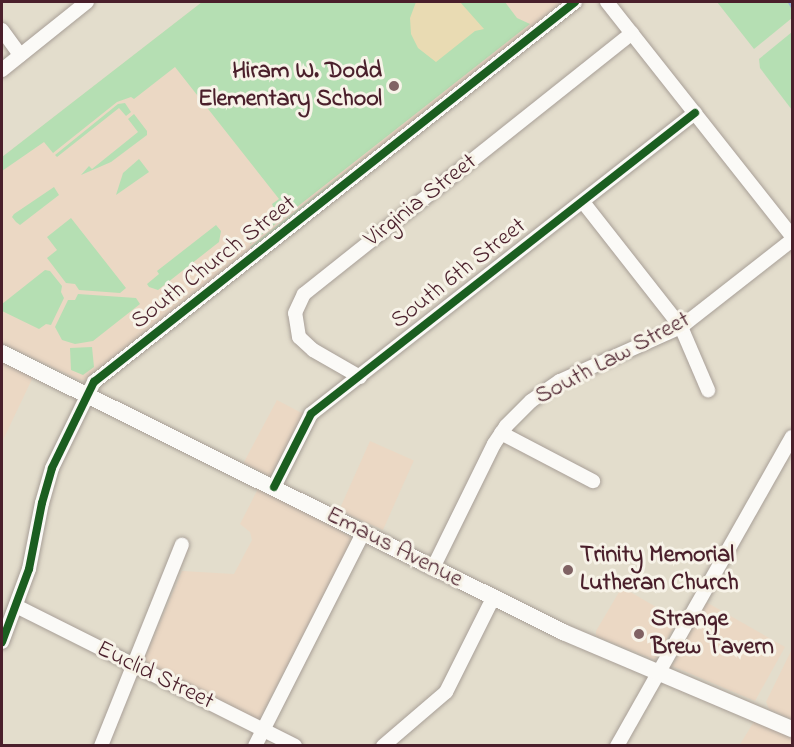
<!DOCTYPE html>
<style>
body{margin:0}
#map{position:relative;width:794px;height:747px;overflow:hidden;background:#e3ddcc;font-family:"Indie Flower",sans-serif}
div>[style]{position:absolute}
.built>*{inset:0;background:#ebd8c4;transform-origin:0 0}
.green>*{inset:0;background:#b5dfb3}
.sand>*{inset:0;background:#e9dbb3}
.stream>*{height:3px;margin:-1.5px;padding:0 1.5px;transform-origin:1.5px;border-radius:1.5px;background:#94b4d8}
.roads{filter:drop-shadow(0 0 2px #a89f97) drop-shadow(0 0 2px #a89f97)}
.minor>*{height:14px;margin:-7px;padding:0 7px;transform-origin:7px;border-radius:7px;background:#fbfaf7}
.major>*{height:16px;margin:-8px;padding:0 8px;transform-origin:8px;border-radius:8px;background:#fbfaf7}
.cycleway>*{height:8px;margin:-4px;padding:0 4px;transform-origin:4px;border-radius:4px;background:#1b5e20}
.dots>*{width:16px;height:16px;translate:-50% -50%;box-sizing:border-box;border:3px solid #f7f3e8;border-radius:50%}
span{translate:-50% -50%;white-space:nowrap;text-align:center;line-height:1.15;-webkit-text-stroke:6px #f7f3e8;paint-order:stroke}
.poi-label{font-size:24px;color:#4a1f2b;font-weight:700}
.right{translate:-100% -50%;text-align:right}
.left{translate:0 -50%;text-align:left}
.street-label{font-size:24px;color:#4a1f2b}
.frame{position:absolute;inset:0;border:3px solid #4a1f2b;pointer-events:none}
</style>
<div id="map">
<div class="built">
<i style="clip-path:polygon(202px 2px,564px 2px,86px 380px,79px 380px,2px 343px,2px 157px)"></i>
<i style="clip-path:polygon(2px 360px,34px 375px,2px 442px)"></i>
<i style="left:277px;top:400px;width:30px;height:71px;rotate:28deg"></i>
<i style="left:370px;top:441px;width:48px;height:76px;rotate:24deg"></i>
<i style="clip-path:polygon(259px 487px,353px 538px,259px 720px,147px 664px,145px 657px,182px 571px,234px 574px,252px 540px,250px 532px,240px 524px)"></i>
<i style="clip-path:polygon(622px 587px,678px 620px,655px 660px,596px 636px,596px 631px)"></i>
<i style="clip-path:polygon(706px 602px,785px 647px,755px 701px,672px 666px)"></i>
<i style="clip-path:polygon(792px 649px,792px 719px,769px 709px,766px 702px)"></i>
<i style="clip-path:polygon(755px 720px,792px 736px,792px 745px,739px 746px)"></i>
</div>
<div class="green">
<i style="clip-path:polygon(202px 2px,505px 2px,517px 18px,530px 24px,250px 244px,251px 230px,275px 211px,272px 204px,279px 199px,175px 67px,134px 99px,131px 97px,117px 102px,53px 153px,44px 142px,2px 171px,2px 157px)"></i>
<i style="clip-path:polygon(717px 2px,792px 2px,792px 18px,754px 49px)"></i>
<i style="clip-path:polygon(792px 32px,792px 110px,760px 68px,759px 59px)"></i>
<i style="clip-path:polygon(125px 103px,131px 112px,126px 116px,119px 108px,57px 157px,55px 155px,118px 104px)"></i>
<i style="clip-path:polygon(134px 114px,147px 131px,147px 135px,111px 162px,81px 175px,89px 166px,92px 169px,138px 132px,128px 119px)"></i>
<i style="clip-path:polygon(380px 145px,252px 249px,250px 247px)"></i>
<i style="clip-path:polygon(139px 159px,149px 172px,116px 195px,123px 173px)"></i>
<i style="clip-path:polygon(54px 187px,59px 195px,20px 225px,16px 222px,12px 217px,14px 214px)"></i>
<i style="clip-path:polygon(71px 218px,126px 288px,120px 293px,79px 290px,75px 284px,66px 283px,47px 258px,57px 250px,47px 237px)"></i>
<i style="clip-path:polygon(216px 225px,221px 231px,219px 242px,158px 290px,149px 287px,147px 284px,159px 274px,157px 271px)"></i>
<i style="clip-path:polygon(45px 270px,50px 271px,62px 286px,61px 292px,64px 298px,51px 325px,46px 324px,39px 329px,2px 311px,2px 304px)"></i>
<i style="clip-path:polygon(78px 294px,136px 298px,140px 304px,93px 341px,75px 344px,62px 340px,55px 327px,68px 300px,75px 300px)"></i>
<i style="clip-path:polygon(92px 347px,94px 367px,83px 375px,71px 370px,70px 348px)"></i>
</div>
<div class="sand">
<i style="clip-path:polygon(416px 2px,460px 2px,484px 29px,475px 31px,436px 62px,418px 48px,411px 34px,410px 18px)"></i>
</div>
<div class="stream">
<i style="left:789px;top:2px;width:6px;rotate:59deg"></i>
</div>
<div class="roads">
<div class="minor">
<i style="left:607px;top:2px;width:298px;rotate:51.7deg"></i>
<i style="left:2px;top:30px;width:31px;rotate:54deg"></i>
<i style="left:2px;top:70px;width:109px;rotate:-38.7deg"></i>
<i style="left:583px;top:202px;width:159px;rotate:51.9deg"></i>
<i style="left:681px;top:327px;width:69px;rotate:66.8deg"></i>
<i style="left:360px;top:377px;width:54px;rotate:-150.1deg"></i>
<i style="left:313px;top:350px;width:19px;rotate:-137deg"></i>
<i style="left:299px;top:337px;width:24px;rotate:-99deg"></i>
<i style="left:295px;top:313px;width:21px;rotate:-65deg"></i>
<i style="left:304px;top:294px;width:419px;rotate:-38.5deg"></i>
<i style="left:501px;top:433px;width:104px;rotate:27.6deg"></i>
<i style="left:274px;top:487px;width:82px;rotate:-63.1deg"></i>
<i style="left:311px;top:414px;width:488px;rotate:-38.1deg"></i>
<i style="left:433px;top:568px;width:138px;rotate:-63.8deg"></i>
<i style="left:494px;top:444px;width:22px;rotate:-56deg"></i>
<i style="left:506px;top:426px;width:35px;rotate:-45deg"></i>
<i style="left:531px;top:401px;width:35px;rotate:-35deg"></i>
<i style="left:560px;top:381px;width:133px;rotate:-24.1deg"></i>
<i style="left:681px;top:327px;width:141px;rotate:-38.1deg"></i>
<i style="left:16px;top:606px;width:312px;rotate:26.6deg"></i>
<i style="left:2px;top:642px;width:78px;rotate:-69.7deg"></i>
<i style="left:29px;top:569px;width:67px;rotate:-78.9deg"></i>
<i style="left:42px;top:503px;width:36px;rotate:-74deg"></i>
<i style="left:52px;top:468px;width:96px;rotate:-64deg"></i>
<i style="left:94px;top:382px;width:613px;rotate:-38.31deg"></i>
<i style="left:101px;top:746px;width:217px;rotate:-68.1deg"></i>
<i style="left:255px;top:746px;width:239px;rotate:-63.1deg"></i>
<i style="left:383px;top:746px;width:83px;rotate:-40.6deg"></i>
<i style="left:446px;top:692px;width:105px;rotate:-63.4deg"></i>
<i style="left:617px;top:746px;width:355px;rotate:-60.5deg"></i>
</div>
<div class="major">
<i style="left:2px;top:353px;width:627px;rotate:26.44deg"></i>
<i style="left:563px;top:632px;width:249px;rotate:23deg"></i>
</div>
</div>
<div class="cycleway">
<i style="left:274px;top:487px;width:82px;rotate:-63.1deg"></i>
<i style="left:311px;top:414px;width:488px;rotate:-38.1deg"></i>
<i style="left:2px;top:642px;width:78px;rotate:-69.7deg"></i>
<i style="left:29px;top:569px;width:67px;rotate:-78.9deg"></i>
<i style="left:42px;top:503px;width:36px;rotate:-74deg"></i>
<i style="left:52px;top:468px;width:96px;rotate:-64deg"></i>
<i style="left:94px;top:382px;width:613px;rotate:-38.31deg"></i>
</div>
<div class="dots">
<i style="left:394px;top:86px;background:#806263"></i>
<i style="left:568px;top:570px;background:#806263"></i>
<i style="left:639px;top:634px;background:#806263"></i>
</div>
<div class="poi-label">
<span class="right" style="left:382px;top:86px">Hiram W. Dodd<br>Elementary School</span>
<span class="left" style="left:580px;top:570px">Trinity Memorial<br>Lutheran Church</span>
<span class="left" style="left:651px;top:634px">Strange<br>Brew Tavern</span>
</div>
<div class="street-label">
<span style="left:421px;top:201px;rotate:-38deg">Virginia Street</span>
<span style="left:214px;top:263px;rotate:-38deg">South Church Street</span>
<span style="left:459px;top:274px;rotate:-38deg">South 6th Street</span>
<span style="left:613px;top:359px;rotate:-28deg">South Law Street</span>
<span style="left:394px;top:548px;rotate:27deg">Emaus Avenue</span>
<span style="left:155px;top:676px;rotate:26deg">Euclid Street</span>
</div>
<div class="frame"></div>
</div>
